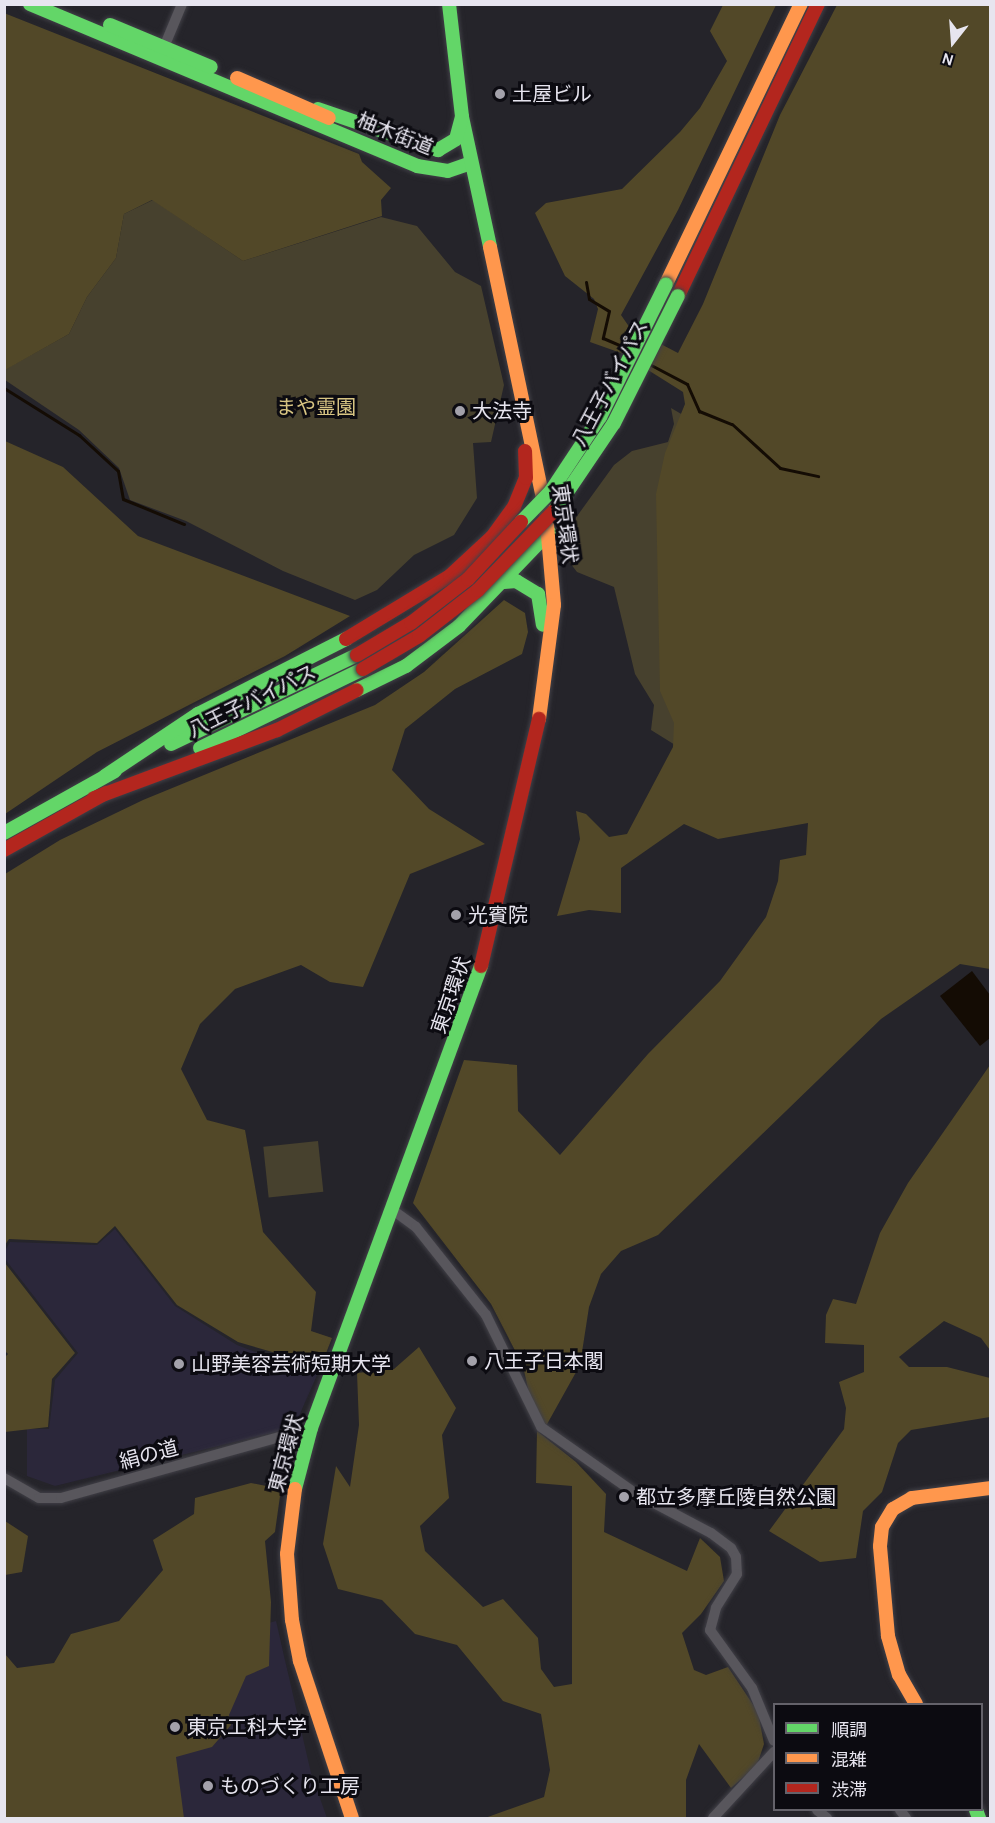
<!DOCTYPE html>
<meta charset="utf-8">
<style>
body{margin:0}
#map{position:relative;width:995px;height:1823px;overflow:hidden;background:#25242a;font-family:Karla,"Noto Sans JP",sans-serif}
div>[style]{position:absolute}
.built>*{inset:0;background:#2b273a}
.green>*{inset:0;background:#47412e;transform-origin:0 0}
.forest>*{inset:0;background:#524828}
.water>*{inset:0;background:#140c04}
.stream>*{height:3px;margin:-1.5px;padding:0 1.5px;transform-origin:1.5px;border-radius:1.5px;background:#140c04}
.roads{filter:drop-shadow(0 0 2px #414047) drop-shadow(0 0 2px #414047)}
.street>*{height:10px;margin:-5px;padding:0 5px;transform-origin:5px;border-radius:5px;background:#58565c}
.fast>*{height:14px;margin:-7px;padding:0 7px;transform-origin:7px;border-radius:7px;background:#63d668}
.slow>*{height:14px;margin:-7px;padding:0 7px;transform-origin:7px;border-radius:7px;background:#ff974d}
.jam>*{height:14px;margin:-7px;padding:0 7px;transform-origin:7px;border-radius:7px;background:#b3261e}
.bridges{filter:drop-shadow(0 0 2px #414047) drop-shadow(0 0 2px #414047)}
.fast-bridge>*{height:14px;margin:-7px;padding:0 7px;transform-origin:7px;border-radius:7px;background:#63d668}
.jam-bridge>*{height:14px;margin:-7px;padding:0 7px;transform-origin:7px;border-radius:7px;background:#b3261e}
.dots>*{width:16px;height:16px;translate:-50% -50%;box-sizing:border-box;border:3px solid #0c0b11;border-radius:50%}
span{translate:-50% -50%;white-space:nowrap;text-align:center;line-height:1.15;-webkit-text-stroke:6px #0c0b11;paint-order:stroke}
.poi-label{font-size:20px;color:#e7e5ef}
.left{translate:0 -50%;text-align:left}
.street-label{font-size:20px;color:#e7e5ef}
.park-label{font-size:20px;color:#d8c583}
.frame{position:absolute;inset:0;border:6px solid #e7e5ef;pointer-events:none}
.legend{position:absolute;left:773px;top:1703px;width:210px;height:108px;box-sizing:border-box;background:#0c0b11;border:2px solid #64626a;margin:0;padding:8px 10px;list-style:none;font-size:18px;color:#e7e5ef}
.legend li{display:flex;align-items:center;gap:12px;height:30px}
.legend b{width:30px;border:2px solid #64626a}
.north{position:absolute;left:923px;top:12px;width:60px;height:60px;-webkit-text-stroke:4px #0c0b11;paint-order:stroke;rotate:197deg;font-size:16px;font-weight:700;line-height:24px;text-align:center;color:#e7e5ef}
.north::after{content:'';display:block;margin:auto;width:21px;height:27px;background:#e7e5ef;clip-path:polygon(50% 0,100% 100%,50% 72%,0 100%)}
</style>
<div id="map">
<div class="built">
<i style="clip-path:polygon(115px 1229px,175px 1306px,237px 1345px,317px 1375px,296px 1423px,288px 1429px,55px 1486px,27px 1476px,27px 1429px,49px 1429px,55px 1380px,78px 1353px,5px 1259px,5px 1251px,10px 1242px,97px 1245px)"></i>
<i style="clip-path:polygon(276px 1621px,311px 1773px,327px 1818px,5px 1818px,163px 1652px)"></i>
</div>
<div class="green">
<i style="clip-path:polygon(153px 200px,243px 261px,381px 217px,417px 226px,455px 272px,481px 286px,504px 385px,491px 442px,473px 443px,477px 498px,454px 535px,414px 555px,377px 590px,355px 600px,283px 571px,186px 521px,130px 500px,119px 468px,79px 430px,5px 380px,4px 370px,69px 334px,87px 297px,116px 258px,124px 214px)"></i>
<i style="clip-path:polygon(671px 408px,719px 436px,709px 766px,651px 730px,654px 705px,635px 674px,614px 587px,577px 572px,567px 559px,567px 530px,614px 465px,632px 451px,668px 442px,674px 424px)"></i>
<i style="left:318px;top:1141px;width:51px;height:55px;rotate:84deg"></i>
</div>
<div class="forest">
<i style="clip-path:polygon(723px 5px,776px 5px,678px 210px,621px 315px,630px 328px,678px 353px,703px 304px,780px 115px,837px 5px,990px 5px,990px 969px,960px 964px,881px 1019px,658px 1235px,621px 1251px,601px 1274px,589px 1307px,580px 1365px,546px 1426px,530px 1398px,523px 1366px,491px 1304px,413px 1203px,464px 1060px,517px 1065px,518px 1111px,560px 1155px,648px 1054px,720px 981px,766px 917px,778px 881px,780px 860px,806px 855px,808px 823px,718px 839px,684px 824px,621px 868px,621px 913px,589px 910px,557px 916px,580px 839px,576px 811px,586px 814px,609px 837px,627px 834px,673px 747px,674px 723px,660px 691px,656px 494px,665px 453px,685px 404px,683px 392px,621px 353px,590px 342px,598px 309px,594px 299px,565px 276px,535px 213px,546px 203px,622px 189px,680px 132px,700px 108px,727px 61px,710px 31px)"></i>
<i style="clip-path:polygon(4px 13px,359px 154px,362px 162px,391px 188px,381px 200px,382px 216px,243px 261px,152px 200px,124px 214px,116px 258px,87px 297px,69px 334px,5px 370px)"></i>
<i style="clip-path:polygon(5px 441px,63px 467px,138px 536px,350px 616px,285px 656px,97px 752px,5px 814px)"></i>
<i style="clip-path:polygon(504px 600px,525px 613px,528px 632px,522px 654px,455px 689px,405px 729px,392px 770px,429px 809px,485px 844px,410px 874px,363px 987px,330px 982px,301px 965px,235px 989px,200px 1024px,181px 1069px,207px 1120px,245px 1130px,263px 1232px,316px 1292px,311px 1331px,332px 1338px,321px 1366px,238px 1342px,177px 1305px,115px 1226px,97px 1243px,9px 1239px,5px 1245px,5px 874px,60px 840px,143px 800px,375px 705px,424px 672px)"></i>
<i style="clip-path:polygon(990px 1065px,990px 1350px,981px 1338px,944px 1321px,899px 1357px,909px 1367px,947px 1367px,990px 1378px,990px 1417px,911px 1430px,898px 1443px,882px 1492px,863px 1511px,856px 1558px,820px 1562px,769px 1531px,844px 1429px,846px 1408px,839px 1382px,864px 1372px,864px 1345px,825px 1343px,826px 1315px,833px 1299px,856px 1304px,880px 1233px,908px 1183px)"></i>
<i style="clip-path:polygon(5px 1263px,75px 1353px,52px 1379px,48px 1427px,5px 1432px,4px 1358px,8px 1354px,4px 1350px)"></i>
<i style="clip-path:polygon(419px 1347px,456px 1408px,442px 1435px,449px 1498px,420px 1526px,425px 1551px,483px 1607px,503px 1599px,538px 1638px,541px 1669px,554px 1687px,572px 1684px,572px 1486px,536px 1483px,537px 1431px,576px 1462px,606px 1494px,604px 1532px,687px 1571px,700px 1538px,720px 1557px,724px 1581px,701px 1614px,682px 1633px,694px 1670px,706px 1675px,728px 1667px,758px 1712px,764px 1744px,757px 1765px,731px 1788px,699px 1744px,686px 1780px,686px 1818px,485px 1818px,544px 1797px,550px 1770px,541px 1714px,503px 1701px,457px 1645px,415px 1634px,382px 1600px,338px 1589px,323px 1544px,336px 1466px,350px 1487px,359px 1425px,357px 1373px,394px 1369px)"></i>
<i style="clip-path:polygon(251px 1483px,281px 1489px,275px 1532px,265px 1541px,271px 1602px,269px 1666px,246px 1676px,229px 1715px,231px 1725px,212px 1747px,176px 1757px,184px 1818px,5px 1818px,5px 1654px,17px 1668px,54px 1663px,71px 1634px,119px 1621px,163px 1570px,153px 1540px,194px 1514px,195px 1498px)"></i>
<i style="clip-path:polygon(5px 1521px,28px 1536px,22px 1572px,5px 1575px)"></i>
</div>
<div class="water">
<i style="clip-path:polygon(972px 971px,990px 995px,990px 1038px,980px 1046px,940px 996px)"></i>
</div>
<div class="stream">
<i style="left:586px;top:282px;width:17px;rotate:80deg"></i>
<i style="left:589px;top:299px;width:23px;rotate:31deg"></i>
<i style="left:609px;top:311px;width:28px;rotate:103deg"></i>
<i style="left:603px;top:338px;width:25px;rotate:23deg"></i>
<i style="left:651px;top:365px;width:41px;rotate:27.8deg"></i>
<i style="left:687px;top:384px;width:30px;rotate:66deg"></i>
<i style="left:699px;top:411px;width:35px;rotate:22deg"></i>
<i style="left:732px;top:424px;width:65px;rotate:42.5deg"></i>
<i style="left:780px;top:468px;width:39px;rotate:12deg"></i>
<i style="left:4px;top:388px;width:89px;rotate:32.1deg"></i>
<i style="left:79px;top:435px;width:53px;rotate:42.7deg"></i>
<i style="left:118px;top:471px;width:28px;rotate:80deg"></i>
<i style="left:123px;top:499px;width:66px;rotate:22.3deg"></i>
</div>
<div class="roads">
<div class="street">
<i style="left:162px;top:52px;width:52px;rotate:-67.4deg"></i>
<i style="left:394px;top:1211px;width:27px;rotate:36deg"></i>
<i style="left:416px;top:1227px;width:112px;rotate:51.5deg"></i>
<i style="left:486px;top:1315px;width:125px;rotate:63.8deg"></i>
<i style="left:541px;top:1427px;width:115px;rotate:35.1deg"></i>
<i style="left:635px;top:1493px;width:86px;rotate:27.8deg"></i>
<i style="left:711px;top:1533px;width:25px;rotate:37deg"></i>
<i style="left:731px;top:1548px;width:10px;rotate:61deg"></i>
<i style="left:736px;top:1557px;width:17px;rotate:87deg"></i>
<i style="left:737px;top:1574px;width:40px;rotate:122deg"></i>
<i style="left:716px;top:1608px;width:23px;rotate:105deg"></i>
<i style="left:710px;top:1630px;width:72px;rotate:54.1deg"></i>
<i style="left:752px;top:1688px;width:57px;rotate:67.5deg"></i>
<i style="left:4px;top:1478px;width:40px;rotate:29.7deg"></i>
<i style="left:39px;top:1498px;width:22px"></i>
<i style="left:61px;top:1498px;width:230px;rotate:-15.6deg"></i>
<i style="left:283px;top:1436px;width:25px;rotate:12deg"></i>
<i style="left:817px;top:1810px;width:13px;rotate:39deg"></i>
<i style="left:900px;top:1810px;width:10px;rotate:53deg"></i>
<i style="left:713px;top:1818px;width:90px;rotate:-47.3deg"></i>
</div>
<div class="fast">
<i style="left:30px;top:4px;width:420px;rotate:22.7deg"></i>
<i style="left:417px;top:166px;width:31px;rotate:9deg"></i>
<i style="left:448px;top:171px;width:24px;rotate:-19deg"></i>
<i style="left:449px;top:4px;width:114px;rotate:83.4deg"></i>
<i style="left:462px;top:117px;width:133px;rotate:77.8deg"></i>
<i style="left:110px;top:25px;width:109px;rotate:22.6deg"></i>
<i style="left:318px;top:109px;width:127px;rotate:18.9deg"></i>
<i style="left:438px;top:150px;width:21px;rotate:-31deg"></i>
<i style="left:456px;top:139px;width:23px;rotate:-75deg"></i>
<i style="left:504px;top:582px;width:12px;rotate:-5deg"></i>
<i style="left:516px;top:581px;width:26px;rotate:31deg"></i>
<i style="left:538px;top:594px;width:31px;rotate:81deg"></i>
<i style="left:357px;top:690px;width:55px;rotate:-26.1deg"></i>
<i style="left:406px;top:666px;width:66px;rotate:-37deg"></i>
<i style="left:459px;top:626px;width:130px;rotate:-46.2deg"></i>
<i style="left:171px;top:744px;width:206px;rotate:-25.6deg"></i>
<i style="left:200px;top:748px;width:181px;rotate:-25.9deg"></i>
<i style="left:105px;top:776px;width:112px;rotate:-33.7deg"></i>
<i style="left:198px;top:714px;width:166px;rotate:-26.9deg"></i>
<i style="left:4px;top:833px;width:127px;rotate:-29.2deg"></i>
<i style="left:295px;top:1489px;width:63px;rotate:-75.3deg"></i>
<i style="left:311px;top:1428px;width:492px;rotate:-69.8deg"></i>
<i style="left:976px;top:1810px;width:9px;rotate:69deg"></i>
</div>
<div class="slow">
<i style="left:237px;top:78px;width:100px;rotate:23.5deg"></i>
<i style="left:490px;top:247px;width:272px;rotate:78.1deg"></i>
<i style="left:546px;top:513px;width:92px;rotate:85deg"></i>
<i style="left:554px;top:605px;width:115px;rotate:97.5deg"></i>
<i style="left:666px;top:284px;width:311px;rotate:-64.3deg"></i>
<i style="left:295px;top:1489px;width:65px;rotate:97deg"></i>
<i style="left:287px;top:1554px;width:66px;rotate:85.7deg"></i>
<i style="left:292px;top:1620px;width:42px;rotate:79deg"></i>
<i style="left:300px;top:1661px;width:165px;rotate:71.7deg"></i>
<i style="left:916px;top:1704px;width:34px;rotate:-120deg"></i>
<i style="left:899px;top:1675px;width:41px;rotate:-105.8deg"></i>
<i style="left:888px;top:1636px;width:90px;rotate:-95.1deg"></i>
<i style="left:880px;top:1546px;width:19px;rotate:-84deg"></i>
<i style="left:882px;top:1527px;width:21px;rotate:-59deg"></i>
<i style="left:893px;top:1509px;width:22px;rotate:-30deg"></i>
<i style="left:912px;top:1498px;width:79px;rotate:-7.3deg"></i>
</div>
<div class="jam">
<i style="left:678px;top:296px;width:324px;rotate:-64.4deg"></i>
<i style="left:346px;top:639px;width:122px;rotate:-31.2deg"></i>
<i style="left:450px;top:576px;width:57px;rotate:-42.9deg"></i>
<i style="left:492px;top:537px;width:37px;rotate:-54deg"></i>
<i style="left:514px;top:507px;width:31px;rotate:-68deg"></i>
<i style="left:526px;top:478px;width:27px;rotate:-92deg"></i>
<i style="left:94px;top:798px;width:195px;rotate:-20.4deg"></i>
<i style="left:277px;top:730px;width:89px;rotate:-26.6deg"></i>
<i style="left:4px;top:850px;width:117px;rotate:-29.2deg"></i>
<i style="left:481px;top:966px;width:254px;rotate:-76.8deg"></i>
</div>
</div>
<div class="bridges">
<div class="fast-bridge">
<i style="left:555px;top:510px;width:105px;rotate:-55.9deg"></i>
<i style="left:614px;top:423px;width:142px;rotate:-63.3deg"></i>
<i style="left:521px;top:522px;width:43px;rotate:-45.9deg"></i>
<i style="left:551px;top:491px;width:89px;rotate:-56.5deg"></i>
<i style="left:600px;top:417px;width:148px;rotate:-63.6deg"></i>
</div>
<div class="jam-bridge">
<i style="left:357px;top:655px;width:63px;rotate:-30.7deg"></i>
<i style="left:411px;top:623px;width:72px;rotate:-37.7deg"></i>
<i style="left:468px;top:579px;width:78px;rotate:-47.1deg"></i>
<i style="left:363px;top:669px;width:65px;rotate:-30.5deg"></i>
<i style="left:419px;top:636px;width:75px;rotate:-37.9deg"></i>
<i style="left:478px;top:590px;width:111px;rotate:-46.1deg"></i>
</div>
</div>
<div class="dots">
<i style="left:500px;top:94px;background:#a3a1aa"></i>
<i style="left:460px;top:411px;background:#a3a1aa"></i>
<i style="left:456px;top:915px;background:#a3a1aa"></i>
<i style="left:472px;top:1361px;background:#a3a1aa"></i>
<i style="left:179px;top:1364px;background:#a3a1aa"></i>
<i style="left:624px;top:1497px;background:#a3a1aa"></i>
<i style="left:175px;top:1727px;background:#a3a1aa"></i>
<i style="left:208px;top:1786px;background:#a3a1aa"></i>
</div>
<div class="poi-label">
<span class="left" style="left:512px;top:94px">土屋ビル</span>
<span class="left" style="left:472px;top:411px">大法寺</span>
<span class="left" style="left:468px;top:915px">光賓院</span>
<span class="left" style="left:484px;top:1361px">八王子日本閣</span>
<span class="left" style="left:191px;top:1364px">山野美容芸術短期大学</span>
<span class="left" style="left:636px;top:1497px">都立多摩丘陵自然公園</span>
<span class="left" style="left:187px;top:1727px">東京工科大学</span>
<span class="left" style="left:220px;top:1786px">ものづくり工房</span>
</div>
<div class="street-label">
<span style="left:395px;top:134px;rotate:22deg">柚木街道</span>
<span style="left:610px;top:383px;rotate:-62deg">八王子バイパス</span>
<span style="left:565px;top:524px;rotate:82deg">東京環状</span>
<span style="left:252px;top:701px;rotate:-26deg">八王子バイパス</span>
<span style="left:451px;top:995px;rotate:-71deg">東京環状</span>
<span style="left:286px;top:1453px;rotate:-75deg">東京環状</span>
<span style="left:149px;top:1455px;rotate:-15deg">絹の道</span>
</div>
<div class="park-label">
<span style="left:316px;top:407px">まや霊園</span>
</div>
<div class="frame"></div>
<ul class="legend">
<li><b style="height:8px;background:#63d668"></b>順調</li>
<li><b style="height:8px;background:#ff974d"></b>混雑</li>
<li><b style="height:8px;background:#b3261e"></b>渋滞</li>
</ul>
<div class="north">N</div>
</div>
